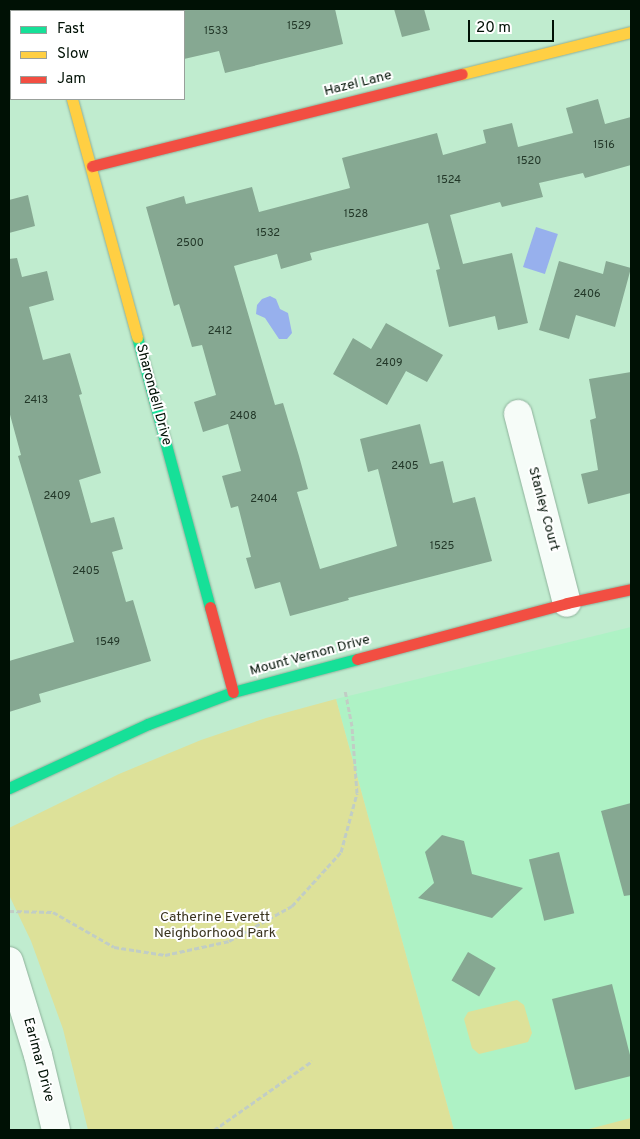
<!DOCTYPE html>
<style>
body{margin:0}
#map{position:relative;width:640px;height:1139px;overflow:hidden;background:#c0eccf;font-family:Overpass,sans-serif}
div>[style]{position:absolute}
.built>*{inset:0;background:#aef2c5}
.green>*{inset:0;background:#dde199}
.water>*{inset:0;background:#97b0ed;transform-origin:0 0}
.building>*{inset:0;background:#86a892;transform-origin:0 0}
.path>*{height:3px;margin-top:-1.5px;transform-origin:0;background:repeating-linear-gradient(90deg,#c1cdc5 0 5px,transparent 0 7.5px)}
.roads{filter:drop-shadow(0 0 1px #8eb19b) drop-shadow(0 0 1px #8eb19b)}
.street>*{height:28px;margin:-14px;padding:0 14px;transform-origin:14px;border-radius:14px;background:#f6fcf8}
.fast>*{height:11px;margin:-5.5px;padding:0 5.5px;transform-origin:5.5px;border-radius:5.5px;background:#16e098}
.slow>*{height:11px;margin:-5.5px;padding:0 5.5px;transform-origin:5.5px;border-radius:5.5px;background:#ffcf43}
.jam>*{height:11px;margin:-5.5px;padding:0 5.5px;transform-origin:5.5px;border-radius:5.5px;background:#f24e42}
span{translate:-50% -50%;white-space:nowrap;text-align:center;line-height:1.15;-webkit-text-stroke:4px #fff;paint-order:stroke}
.number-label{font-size:11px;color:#223728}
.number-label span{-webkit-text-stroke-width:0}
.street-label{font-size:14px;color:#001105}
.park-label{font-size:14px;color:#39331e}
.frame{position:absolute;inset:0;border:10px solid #001105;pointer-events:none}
.legend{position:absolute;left:10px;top:10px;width:175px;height:90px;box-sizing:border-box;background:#fff;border:1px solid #99a09b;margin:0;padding:6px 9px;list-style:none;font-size:15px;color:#001105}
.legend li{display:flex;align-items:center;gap:10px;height:25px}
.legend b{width:25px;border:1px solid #99a09b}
.scale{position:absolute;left:468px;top:20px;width:86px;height:22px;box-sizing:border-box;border:2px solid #001105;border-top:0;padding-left:6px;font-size:15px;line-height:18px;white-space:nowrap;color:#001105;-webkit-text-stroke:4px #fff;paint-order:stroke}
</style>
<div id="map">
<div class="built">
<i style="clip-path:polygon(631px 627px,631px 1130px,454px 1130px,336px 699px)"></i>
</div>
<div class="green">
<i style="clip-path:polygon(336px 699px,454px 1130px,88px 1130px,63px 1029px,31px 941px,9px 895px,9px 828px,119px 774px,201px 740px,266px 718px)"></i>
<i style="clip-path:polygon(517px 1000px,524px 1005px,532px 1033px,528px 1042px,479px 1054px,472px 1048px,464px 1019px,468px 1012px)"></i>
<i style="clip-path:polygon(631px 1118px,631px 1130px,589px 1130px,589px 1129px)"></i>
</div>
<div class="water">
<i style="left:536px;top:227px;width:23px;height:42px;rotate:18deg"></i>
<i style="clip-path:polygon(270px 296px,276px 299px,280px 309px,288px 313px,292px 333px,287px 339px,279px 339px,265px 318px,256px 314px,257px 305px,262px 299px)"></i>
</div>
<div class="building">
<i style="clip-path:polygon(184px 9px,335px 9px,343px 44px,225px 73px,219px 51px,184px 59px)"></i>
<i style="clip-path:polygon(394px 9px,424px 9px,430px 30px,402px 37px)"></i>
<i style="clip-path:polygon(598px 99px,605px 124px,631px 117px,631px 165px,585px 178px,583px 173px,539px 183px,543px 197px,502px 207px,500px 202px,450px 215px,463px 264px,512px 253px,528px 323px,498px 330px,495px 316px,449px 327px,436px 270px,440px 269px,428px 223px,310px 253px,312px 260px,281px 269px,277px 254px,234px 266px,275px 405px,283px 403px,299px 456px,308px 489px,297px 492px,320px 569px,397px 546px,378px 469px,368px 472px,360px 439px,420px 424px,430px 464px,443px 461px,453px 503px,475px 497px,492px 561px,348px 598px,349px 600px,290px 616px,280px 582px,255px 589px,246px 558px,251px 557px,238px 506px,231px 508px,222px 476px,241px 471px,228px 424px,203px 432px,194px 402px,216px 395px,202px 345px,192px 347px,179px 304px,174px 306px,146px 207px,184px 196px,186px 204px,252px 187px,259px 212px,350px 188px,342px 158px,437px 133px,443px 155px,486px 143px,483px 130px,512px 123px,518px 147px,573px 133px,566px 108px)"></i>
<i style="clip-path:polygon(28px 195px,35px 226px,9px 233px,9px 200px)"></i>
<i style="clip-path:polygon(17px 258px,22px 277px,47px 271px,54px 300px,29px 307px,43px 360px,70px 353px,82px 394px,79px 395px,101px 473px,79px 480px,91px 523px,114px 517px,123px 549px,112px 552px,126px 602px,133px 600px,151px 661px,39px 694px,41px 702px,9px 712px,9px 661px,74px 642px,18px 456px,21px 455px,9px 411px,9px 259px)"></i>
<i style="clip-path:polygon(559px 261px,603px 274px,606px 261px,631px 268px,615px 327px,576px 315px,569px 339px,539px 330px)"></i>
<i style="clip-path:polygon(386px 323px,443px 355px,427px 382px,406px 371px,387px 405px,333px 374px,353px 338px,371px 349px)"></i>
<i style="clip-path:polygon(631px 372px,631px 493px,588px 504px,581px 474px,598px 470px,590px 420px,596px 418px,589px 379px)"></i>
<i style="clip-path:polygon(631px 803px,631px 895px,624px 896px,601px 811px)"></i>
<i style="clip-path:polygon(442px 835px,464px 841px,472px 874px,523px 888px,492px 918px,418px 898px,434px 883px,425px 852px)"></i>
<i style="left:559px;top:852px;width:63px;height:31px;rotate:76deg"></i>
<i style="left:468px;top:952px;width:32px;height:33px;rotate:30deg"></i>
<i style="clip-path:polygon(612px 984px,631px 1059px,631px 1076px,575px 1090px,552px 999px)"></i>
</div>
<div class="path">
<i style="left:9px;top:911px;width:44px;rotate:1.3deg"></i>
<i style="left:53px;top:912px;width:70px;rotate:29.8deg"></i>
<i style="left:114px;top:947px;width:52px;rotate:8.9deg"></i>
<i style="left:165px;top:955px;width:66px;rotate:-12.3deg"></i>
<i style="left:229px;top:941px;width:72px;rotate:-29.1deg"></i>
<i style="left:292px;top:906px;width:73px;rotate:-47.8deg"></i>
<i style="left:341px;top:852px;width:61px;rotate:-74.8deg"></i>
<i style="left:357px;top:793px;width:67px;rotate:-94.3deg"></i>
<i style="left:352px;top:726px;width:37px;rotate:-101deg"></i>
<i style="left:214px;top:1130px;width:120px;rotate:-35.1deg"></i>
</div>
<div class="roads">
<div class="street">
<i style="left:46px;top:9px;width:2px;rotate:63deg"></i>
<i style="left:518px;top:414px;width:195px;rotate:75.5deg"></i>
<i style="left:9px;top:961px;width:98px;rotate:72.9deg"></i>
<i style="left:38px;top:1055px;width:77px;rotate:76.5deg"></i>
</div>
<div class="fast">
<i style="left:137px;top:337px;width:280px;rotate:74.9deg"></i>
<i style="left:9px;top:788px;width:153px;rotate:-24.7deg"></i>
<i style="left:148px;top:724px;width:91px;rotate:-20.6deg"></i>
<i style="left:233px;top:692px;width:128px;rotate:-14.9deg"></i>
</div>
<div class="slow">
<i style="left:462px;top:74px;width:174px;rotate:-14deg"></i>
<i style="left:72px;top:99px;width:247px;rotate:74.7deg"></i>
</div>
<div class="jam">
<i style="left:92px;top:166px;width:381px;rotate:-14deg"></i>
<i style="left:210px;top:607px;width:88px;rotate:74.9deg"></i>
<i style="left:357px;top:659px;width:217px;rotate:-14.9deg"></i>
<i style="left:567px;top:603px;width:66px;rotate:-12.3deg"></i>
</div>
</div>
<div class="number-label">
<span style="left:299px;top:26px">1529</span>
<span style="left:216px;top:31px">1533</span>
<span style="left:604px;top:145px">1516</span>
<span style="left:529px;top:161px">1520</span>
<span style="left:449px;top:180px">1524</span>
<span style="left:356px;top:214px">1528</span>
<span style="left:268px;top:233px">1532</span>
<span style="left:190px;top:243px">2500</span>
<span style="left:587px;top:294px">2406</span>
<span style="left:220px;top:331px">2412</span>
<span style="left:389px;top:363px">2409</span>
<span style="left:36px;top:400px">2413</span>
<span style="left:243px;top:416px">2408</span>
<span style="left:405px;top:466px">2405</span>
<span style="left:57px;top:496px">2409</span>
<span style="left:264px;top:499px">2404</span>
<span style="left:442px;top:546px">1525</span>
<span style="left:86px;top:571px">2405</span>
<span style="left:108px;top:642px">1549</span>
</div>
<div class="street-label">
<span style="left:358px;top:84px;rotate:-14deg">Hazel Lane</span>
<span style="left:153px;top:395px;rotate:75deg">Sharondell Drive</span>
<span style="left:543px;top:509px;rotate:75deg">Stanley Court</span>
<span style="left:310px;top:656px;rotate:-15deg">Mount Vernon Drive</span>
<span style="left:38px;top:1060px;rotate:75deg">Earlmar Drive</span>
</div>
<div class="park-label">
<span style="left:215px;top:926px">Catherine Everett<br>Neighborhood Park</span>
</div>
<div class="frame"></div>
<ul class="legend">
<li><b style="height:6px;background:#16e098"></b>Fast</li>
<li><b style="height:6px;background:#ffcf43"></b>Slow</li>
<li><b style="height:6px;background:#f24e42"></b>Jam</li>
</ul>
<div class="scale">20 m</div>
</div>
